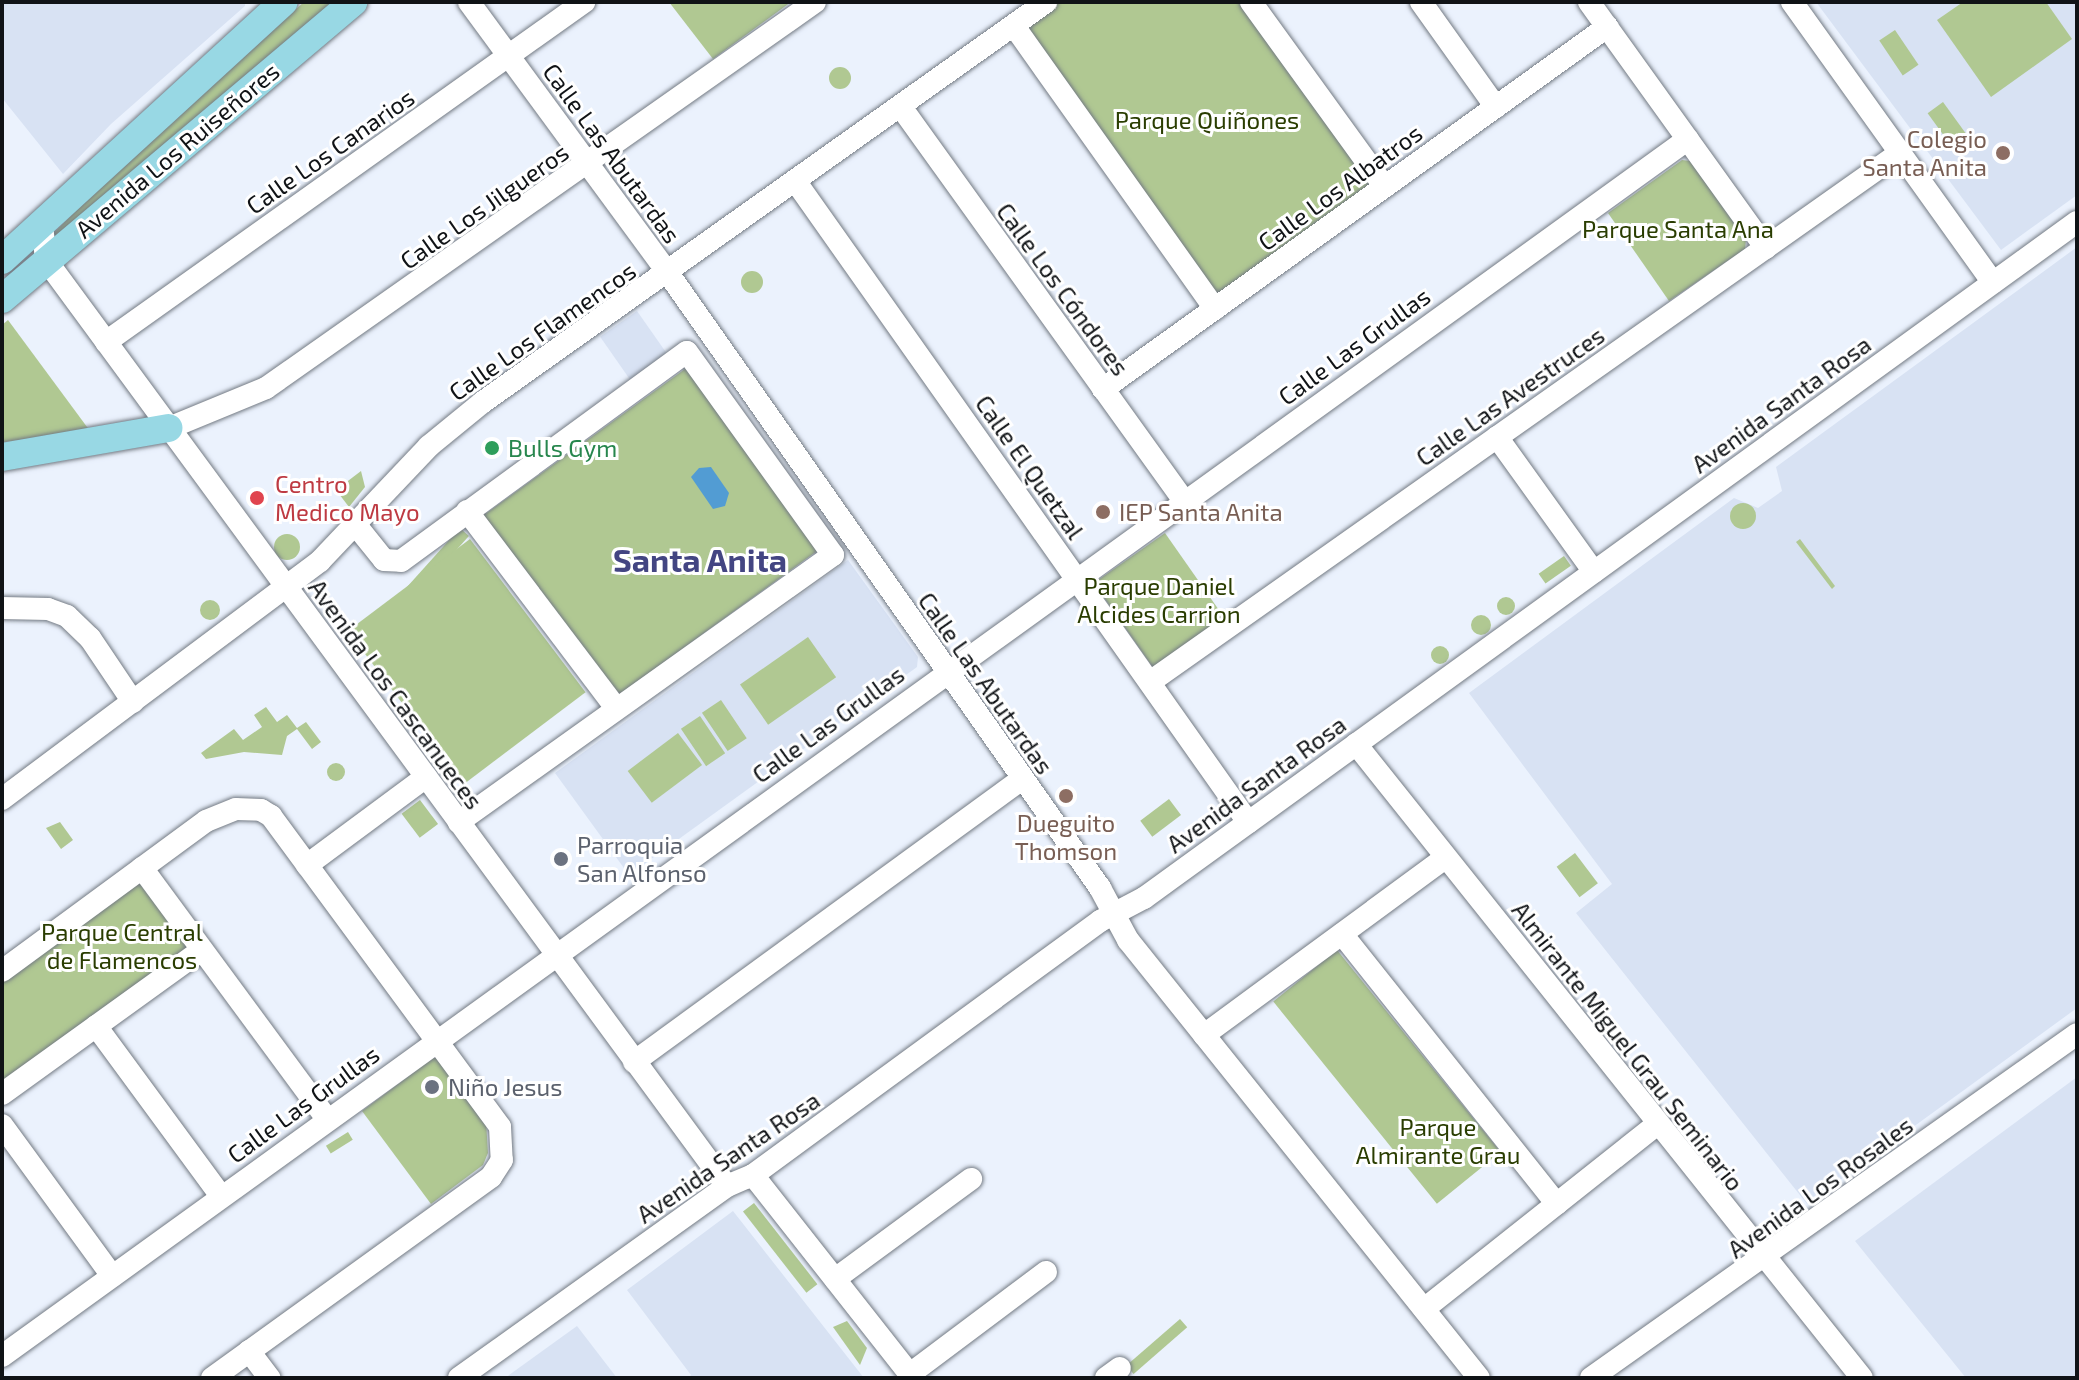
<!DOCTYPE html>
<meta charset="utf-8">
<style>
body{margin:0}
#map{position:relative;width:2079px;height:1380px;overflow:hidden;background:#ebf2fd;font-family:"Exo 2",sans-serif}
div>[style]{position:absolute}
.built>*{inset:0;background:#d8e2f3;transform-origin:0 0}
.green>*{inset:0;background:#b0c892;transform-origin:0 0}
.round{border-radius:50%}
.water>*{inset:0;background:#529cd3}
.roads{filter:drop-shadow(0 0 2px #737a83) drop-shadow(0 0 2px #737a83)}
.minor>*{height:22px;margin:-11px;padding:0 11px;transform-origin:11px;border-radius:11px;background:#fff}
.major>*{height:28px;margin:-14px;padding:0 14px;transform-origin:14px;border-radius:14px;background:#98d8e4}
.dots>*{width:22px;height:22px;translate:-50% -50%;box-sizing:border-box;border:4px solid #fff;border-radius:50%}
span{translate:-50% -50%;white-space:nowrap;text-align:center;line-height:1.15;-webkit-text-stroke:6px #fff;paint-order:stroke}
.park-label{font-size:24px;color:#2a3d01}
.education-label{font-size:24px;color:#785e54}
.right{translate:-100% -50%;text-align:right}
.left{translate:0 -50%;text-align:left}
.street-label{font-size:24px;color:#101316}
.leisure-label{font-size:24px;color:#27864d}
.health-label{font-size:24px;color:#be3a42}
.worship-label{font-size:24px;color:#5b616d}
.district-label{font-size:32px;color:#434582;font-weight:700}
.frame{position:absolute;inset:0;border:4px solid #101316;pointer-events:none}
</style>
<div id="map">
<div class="built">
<i style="clip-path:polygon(2px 2px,245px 2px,245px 6px,111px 124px,63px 174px,2px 98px)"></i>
<i style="clip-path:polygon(1816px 2px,2077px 2px,2077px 195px,2001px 250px)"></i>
<i style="clip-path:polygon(2077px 247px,2077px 1008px,1807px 1204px,1576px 913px,1612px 884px,1469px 693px,1734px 498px,1758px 508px,1782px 491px,1776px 467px)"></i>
<i style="left:637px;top:311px;width:52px;height:45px;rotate:55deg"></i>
<i style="clip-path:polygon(848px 560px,918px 657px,917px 667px,629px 875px,555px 773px)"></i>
<i style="clip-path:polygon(2077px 1077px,2077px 1378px,1966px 1378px,1855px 1241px)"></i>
<i style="clip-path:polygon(733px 1211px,864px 1378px,688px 1378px,691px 1375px,627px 1290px)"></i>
<i style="clip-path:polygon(577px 1326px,617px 1378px,505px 1378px)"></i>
</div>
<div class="green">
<i style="clip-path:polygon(304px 2px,342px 2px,49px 251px,49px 238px,150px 136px)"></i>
<i style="clip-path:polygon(669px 2px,791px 2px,713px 59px)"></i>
<i style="clip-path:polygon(1060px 2px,1238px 2px,1371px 186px,1217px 294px,1024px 28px)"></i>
<i style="clip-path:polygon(1963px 2px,2046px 2px,2072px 39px,1991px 97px,1937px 20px)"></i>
<i style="left:1895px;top:30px;width:42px;height:19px;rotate:56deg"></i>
<i class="round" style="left:829px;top:67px;width:22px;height:22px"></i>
<i style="left:1943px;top:102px;width:46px;height:19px;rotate:54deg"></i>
<i style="clip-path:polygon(1682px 160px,1690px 161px,1746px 240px,1745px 249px,1669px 301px,1608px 213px)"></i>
<i class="round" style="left:741px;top:271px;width:22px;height:22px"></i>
<i style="clip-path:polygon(8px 320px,90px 431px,4px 442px,2px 325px)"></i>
<i style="left:689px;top:366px;width:225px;height:257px;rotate:54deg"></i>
<i style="clip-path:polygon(361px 471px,365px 487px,349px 507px,336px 490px)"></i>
<i class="round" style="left:1730px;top:503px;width:26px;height:26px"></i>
<i style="left:460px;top:528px;width:12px;height:86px;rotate:42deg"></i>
<i style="left:1165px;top:533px;width:105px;height:87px;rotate:55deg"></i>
<i class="round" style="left:274px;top:534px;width:26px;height:26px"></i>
<i style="left:470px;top:539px;width:192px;height:153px;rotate:53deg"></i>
<i style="clip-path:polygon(1800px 539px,1835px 586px,1832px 589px,1796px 542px)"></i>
<i style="left:1564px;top:556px;width:12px;height:31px;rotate:55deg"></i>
<i class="round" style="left:1497px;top:597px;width:18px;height:18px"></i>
<i class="round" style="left:200px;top:600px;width:20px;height:20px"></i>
<i class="round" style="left:1471px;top:615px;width:20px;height:20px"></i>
<i style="left:808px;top:637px;width:49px;height:83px;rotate:55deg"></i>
<i class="round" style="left:1431px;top:646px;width:18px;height:18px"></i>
<i style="left:721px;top:700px;width:46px;height:23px;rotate:56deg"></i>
<i style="clip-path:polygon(266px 707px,277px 722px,287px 715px,297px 728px,306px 722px,321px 742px,312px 749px,297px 729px,287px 736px,282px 755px,244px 752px,206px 759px,201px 753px,234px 729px,243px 740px,262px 727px,254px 715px)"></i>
<i style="left:700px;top:716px;width:45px;height:23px;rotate:56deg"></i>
<i style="left:678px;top:733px;width:40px;height:63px;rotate:53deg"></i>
<i class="round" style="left:327px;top:763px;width:18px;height:18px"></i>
<i style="left:1169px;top:799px;width:20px;height:36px;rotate:53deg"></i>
<i style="left:420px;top:800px;width:30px;height:23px;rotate:53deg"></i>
<i style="clip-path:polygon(60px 822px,73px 840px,61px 849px,46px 828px)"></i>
<i style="left:1575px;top:853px;width:38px;height:23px;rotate:53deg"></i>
<i style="clip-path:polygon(132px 883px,146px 884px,189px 941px,189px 952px,2px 1086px,2px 979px)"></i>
<i style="left:1337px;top:950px;width:260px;height:82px;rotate:51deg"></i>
<i style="clip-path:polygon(433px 1058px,439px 1058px,486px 1121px,488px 1153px,483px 1165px,431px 1204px,362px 1111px)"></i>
<i style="left:348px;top:1132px;width:9px;height:26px;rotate:58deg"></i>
<i style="left:754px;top:1203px;width:103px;height:14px;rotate:52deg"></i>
<i style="left:1180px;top:1319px;width:11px;height:71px;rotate:49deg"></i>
<i style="clip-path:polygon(847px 1321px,867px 1348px,860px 1365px,833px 1327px)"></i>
</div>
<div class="water">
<i style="clip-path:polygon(711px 467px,729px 493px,725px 506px,713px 509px,691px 477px,699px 468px)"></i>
</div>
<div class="roads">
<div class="minor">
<i style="left:469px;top:2px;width:336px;rotate:53.7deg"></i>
<i style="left:668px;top:273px;width:752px;rotate:54.91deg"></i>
<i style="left:1100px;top:888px;width:59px;rotate:61.7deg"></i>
<i style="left:1128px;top:940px;width:561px;rotate:51.29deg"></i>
<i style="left:1251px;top:2px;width:228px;rotate:54.1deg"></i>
<i style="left:1421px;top:2px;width:129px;rotate:54.5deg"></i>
<i style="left:1589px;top:2px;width:303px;rotate:54.3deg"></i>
<i style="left:1792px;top:2px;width:345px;rotate:54.4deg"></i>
<i style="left:1014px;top:26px;width:347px;rotate:54.6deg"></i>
<i style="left:901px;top:107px;width:485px;rotate:54.3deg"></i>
<i style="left:796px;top:182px;width:784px;rotate:54.77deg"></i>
<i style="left:42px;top:226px;width:34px;rotate:83deg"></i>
<i style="left:46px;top:260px;width:1149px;rotate:53.67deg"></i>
<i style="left:106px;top:342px;width:587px;rotate:-35.42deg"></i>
<i style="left:1103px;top:389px;width:621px;rotate:-35.69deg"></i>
<i style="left:169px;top:428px;width:105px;rotate:-22.4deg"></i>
<i style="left:266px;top:388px;width:671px;rotate:-35.11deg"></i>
<i style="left:1497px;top:437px;width:166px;rotate:54.3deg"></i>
<i style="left:467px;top:511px;width:247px;rotate:52.9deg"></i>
<i style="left:355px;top:524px;width:46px;rotate:51.1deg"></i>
<i style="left:384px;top:560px;width:17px;rotate:3deg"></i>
<i style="left:401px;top:561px;width:354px;rotate:-36.2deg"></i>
<i style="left:687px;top:352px;width:250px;rotate:54.3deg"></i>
<i style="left:833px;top:555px;width:460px;rotate:144.5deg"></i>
<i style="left:2px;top:608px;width:46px;rotate:1.2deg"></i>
<i style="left:48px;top:609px;width:20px;rotate:20deg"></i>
<i style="left:67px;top:616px;width:32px;rotate:44deg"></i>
<i style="left:90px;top:638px;width:77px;rotate:56.1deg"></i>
<i style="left:1150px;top:682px;width:918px;rotate:-35.2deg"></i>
<i style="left:1356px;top:744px;width:811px;rotate:51.41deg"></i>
<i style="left:2px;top:799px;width:397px;rotate:-36.8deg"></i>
<i style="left:320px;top:561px;width:158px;rotate:-46.5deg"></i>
<i style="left:429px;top:446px;width:70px;rotate:-39.2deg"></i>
<i style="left:483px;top:402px;width:691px;rotate:-35.39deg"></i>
<i style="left:307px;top:865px;width:148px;rotate:-36.5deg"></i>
<i style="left:142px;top:868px;width:312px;rotate:53.6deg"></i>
<i style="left:1342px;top:934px;width:345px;rotate:51.5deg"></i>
<i style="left:2px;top:971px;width:253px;rotate:-36.3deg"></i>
<i style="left:206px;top:821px;width:32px;rotate:-22deg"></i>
<i style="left:236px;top:809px;width:25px;rotate:2deg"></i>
<i style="left:261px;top:810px;width:12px;rotate:31deg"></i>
<i style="left:271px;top:816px;width:386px;rotate:53.6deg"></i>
<i style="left:500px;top:1127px;width:33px;rotate:87deg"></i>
<i style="left:502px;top:1160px;width:20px;rotate:123deg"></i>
<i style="left:491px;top:1177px;width:344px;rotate:144.2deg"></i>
<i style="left:96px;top:1026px;width:211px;rotate:53.7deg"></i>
<i style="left:1204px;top:1035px;width:300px;rotate:-36.3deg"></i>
<i style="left:634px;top:1062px;width:480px;rotate:-36.1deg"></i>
<i style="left:2px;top:1094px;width:246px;rotate:-35.8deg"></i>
<i style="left:2px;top:1125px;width:187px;rotate:53.9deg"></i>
<i style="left:753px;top:1175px;width:258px;rotate:51.8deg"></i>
<i style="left:835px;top:1279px;width:169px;rotate:-36.3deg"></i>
<i style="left:1424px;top:1309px;width:298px;rotate:-38.4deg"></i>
<i style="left:249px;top:1351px;width:34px;rotate:53deg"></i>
<i style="left:2px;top:1356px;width:2079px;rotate:-35.82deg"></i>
<i style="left:910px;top:1374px;width:170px;rotate:-36.9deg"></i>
<i style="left:459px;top:1378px;width:330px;rotate:-35.6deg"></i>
<i style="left:727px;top:1186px;width:28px;rotate:-23deg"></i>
<i style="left:753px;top:1175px;width:430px;rotate:-36.2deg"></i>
<i style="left:1100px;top:921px;width:50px;rotate:-27.6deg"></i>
<i style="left:1144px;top:898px;width:1152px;rotate:-35.93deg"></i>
<i style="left:1106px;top:1378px;width:17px;rotate:-36deg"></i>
<i style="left:1591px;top:1378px;width:595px;rotate:-35.29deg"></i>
</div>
<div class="major">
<i style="left:2px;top:260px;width:382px;rotate:-42.5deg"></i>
<i style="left:2px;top:299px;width:460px;rotate:-40.2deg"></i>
<i style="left:2px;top:457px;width:169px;rotate:-9.9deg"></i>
</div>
</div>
<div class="dots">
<i style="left:2003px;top:153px;background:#8d6e63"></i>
<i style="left:492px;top:448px;background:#2e9e5b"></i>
<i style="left:257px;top:498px;background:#e0444e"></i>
<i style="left:1103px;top:512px;background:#8d6e63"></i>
<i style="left:1066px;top:796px;background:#8d6e63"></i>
<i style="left:561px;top:859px;background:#6b7280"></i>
<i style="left:432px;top:1087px;background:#6b7280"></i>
</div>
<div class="park-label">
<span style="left:1207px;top:120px">Parque Quiñones</span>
<span style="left:1678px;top:229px">Parque Santa Ana</span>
<span style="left:1159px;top:600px">Parque Daniel<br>Alcides Carrion</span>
<span style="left:122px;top:946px">Parque Central<br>de Flamencos</span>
<span style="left:1438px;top:1141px">Parque<br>Almirante Grau</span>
</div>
<div class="education-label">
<span class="right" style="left:1987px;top:153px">Colegio<br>Santa Anita</span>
<span class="left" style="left:1119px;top:512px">IEP Santa Anita</span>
<span style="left:1066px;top:837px">Dueguito<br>Thomson</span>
</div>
<div class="street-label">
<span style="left:177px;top:150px;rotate:-40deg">Avenida Los Ruiseñores</span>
<span style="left:330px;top:151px;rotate:-35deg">Calle Los Canarios</span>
<span style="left:612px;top:153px;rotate:54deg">Calle Las Abutardas</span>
<span style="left:1340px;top:187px;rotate:-36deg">Calle Los Albatros</span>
<span style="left:484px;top:206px;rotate:-35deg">Calle Los Jilgueros</span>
<span style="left:1063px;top:289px;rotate:54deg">Calle Los Cóndores</span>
<span style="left:542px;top:331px;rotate:-35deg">Calle Los Flamencos</span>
<span style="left:1354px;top:346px;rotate:-36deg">Calle Las Grullas</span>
<span style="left:1510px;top:396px;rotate:-35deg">Calle Las Avestruces</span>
<span style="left:1781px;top:404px;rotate:-36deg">Avenida Santa Rosa</span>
<span style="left:1030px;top:467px;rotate:55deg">Calle El Quetzal</span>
<span style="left:986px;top:683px;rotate:55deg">Calle Las Abutardas</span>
<span style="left:396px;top:694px;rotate:54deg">Avenida Los Cascanueces</span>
<span style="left:828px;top:724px;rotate:-36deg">Calle Las Grullas</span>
<span style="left:1256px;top:784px;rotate:-36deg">Avenida Santa Rosa</span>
<span style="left:1628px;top:1046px;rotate:52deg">Almirante Miguel Grau Seminario</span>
<span style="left:303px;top:1104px;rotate:-36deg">Calle Las Grullas</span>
<span style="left:728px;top:1157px;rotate:-34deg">Avenida Santa Rosa</span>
<span style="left:1820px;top:1187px;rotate:-36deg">Avenida Los Rosales</span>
</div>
<div class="leisure-label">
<span class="left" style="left:508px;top:448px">Bulls Gym</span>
</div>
<div class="health-label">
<span class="left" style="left:275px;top:498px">Centro<br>Medico Mayo</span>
</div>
<div class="worship-label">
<span class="left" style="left:577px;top:859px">Parroquia<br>San Alfonso</span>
<span class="left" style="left:448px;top:1087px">Niño Jesus</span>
</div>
<div class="district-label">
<span style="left:700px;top:559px">Santa Anita</span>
</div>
<div class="frame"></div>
</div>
